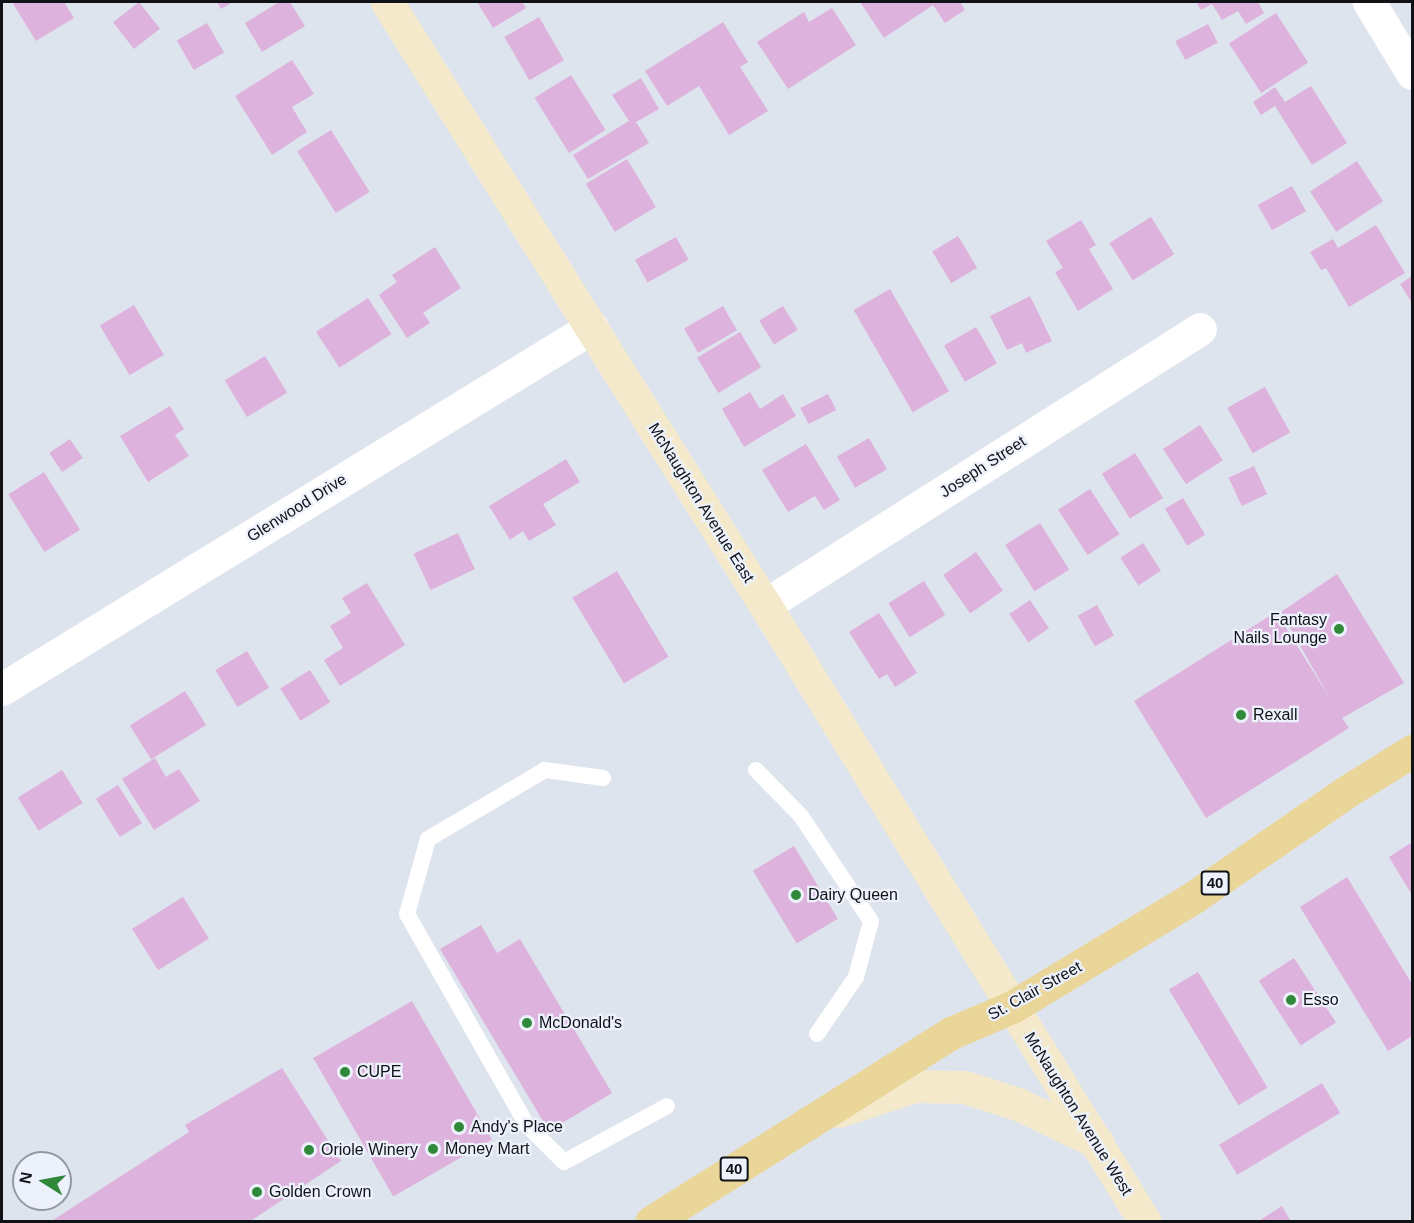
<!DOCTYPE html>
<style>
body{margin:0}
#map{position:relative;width:1414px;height:1223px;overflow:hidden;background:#dee4ee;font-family:Arial,sans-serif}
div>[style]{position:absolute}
.building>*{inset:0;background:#ddb2dc;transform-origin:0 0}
.lane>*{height:16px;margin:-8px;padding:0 8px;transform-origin:8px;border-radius:8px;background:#fff}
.street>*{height:33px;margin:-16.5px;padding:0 16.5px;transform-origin:16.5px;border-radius:16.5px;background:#fff}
.secondary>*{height:33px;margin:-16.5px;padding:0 16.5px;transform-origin:16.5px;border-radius:16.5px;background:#f4eacb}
.primary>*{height:33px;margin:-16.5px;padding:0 16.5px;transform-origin:16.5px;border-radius:16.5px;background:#ead698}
.dots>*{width:16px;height:16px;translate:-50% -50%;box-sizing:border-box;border:3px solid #ecf1fc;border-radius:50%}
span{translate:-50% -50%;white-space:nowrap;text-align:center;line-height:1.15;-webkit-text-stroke:4.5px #ecf1fc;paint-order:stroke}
.shield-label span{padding:2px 4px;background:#ecf1fc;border:2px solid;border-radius:4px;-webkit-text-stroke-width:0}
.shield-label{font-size:15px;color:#101216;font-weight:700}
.street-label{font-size:16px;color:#101216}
.poi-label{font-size:16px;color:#101216}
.right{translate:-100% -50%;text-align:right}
.left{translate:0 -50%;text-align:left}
.frame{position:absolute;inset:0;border:3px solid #101216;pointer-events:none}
.north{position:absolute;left:12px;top:1151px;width:60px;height:60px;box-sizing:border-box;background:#ecf1fc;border:2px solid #9498a0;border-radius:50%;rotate:281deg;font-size:16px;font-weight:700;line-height:24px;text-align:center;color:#101216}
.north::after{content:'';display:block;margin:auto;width:21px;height:27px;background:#308939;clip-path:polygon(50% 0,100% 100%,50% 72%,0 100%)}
</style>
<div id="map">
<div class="building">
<i style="clip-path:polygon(12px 2px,64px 2px,74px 18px,36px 41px)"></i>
<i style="left:139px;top:2px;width:34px;height:33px;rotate:52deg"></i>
<i style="clip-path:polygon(217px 2px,233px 2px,221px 9px)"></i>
<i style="clip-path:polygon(279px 2px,290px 2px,305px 26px,262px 52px,245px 23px)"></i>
<i style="clip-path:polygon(477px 2px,522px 2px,526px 8px,493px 28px)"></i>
<i style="clip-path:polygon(860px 2px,960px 2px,965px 10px,945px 23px,933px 5px,884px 38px)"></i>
<i style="clip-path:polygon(1196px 2px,1258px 2px,1264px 13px,1246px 24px,1238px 11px,1222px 20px,1212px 4px,1201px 10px)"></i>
<i style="clip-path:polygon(832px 8px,856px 45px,788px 89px,757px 42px,804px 12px,809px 22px)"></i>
<i style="left:1276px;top:13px;width:59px;height:56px;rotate:57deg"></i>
<i style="left:539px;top:17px;width:50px;height:40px;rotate:60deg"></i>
<i style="clip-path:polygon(723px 22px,748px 62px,740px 67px,768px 111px,729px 135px,699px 86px,667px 106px,645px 71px)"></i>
<i style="left:207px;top:23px;width:34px;height:35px;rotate:60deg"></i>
<i style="left:1208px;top:24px;width:21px;height:37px;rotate:62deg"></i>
<i style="clip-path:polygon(292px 60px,314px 94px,292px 107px,307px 132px,272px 155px,235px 96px)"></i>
<i style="left:571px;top:75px;width:65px;height:43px;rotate:58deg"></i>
<i style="clip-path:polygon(641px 78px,659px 109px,636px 122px,649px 143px,588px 179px,573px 155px,629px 121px,612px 95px)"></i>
<i style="clip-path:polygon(1311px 86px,1347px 143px,1312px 165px,1275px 106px,1261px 115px,1253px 102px,1275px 87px,1285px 102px)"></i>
<i style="left:331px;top:130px;width:73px;height:40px;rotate:58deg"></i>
<i style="left:627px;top:159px;width:56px;height:48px;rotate:59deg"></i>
<i style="left:1357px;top:161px;width:48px;height:56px;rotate:57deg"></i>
<i style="left:1292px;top:186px;width:29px;height:39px;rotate:61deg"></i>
<i style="left:1151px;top:217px;width:44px;height:49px;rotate:58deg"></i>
<i style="clip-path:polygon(1081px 220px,1096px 245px,1089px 249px,1113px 289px,1078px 311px,1055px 272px,1063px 268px,1046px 241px)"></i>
<i style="clip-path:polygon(1376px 225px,1405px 273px,1349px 307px,1326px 268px,1321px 270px,1310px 252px,1333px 239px,1338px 248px)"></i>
<i style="left:958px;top:236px;width:37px;height:30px;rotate:59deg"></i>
<i style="left:676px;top:237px;width:26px;height:47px;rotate:61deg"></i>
<i style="clip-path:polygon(435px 247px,461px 288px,423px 313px,430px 323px,407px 338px,379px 295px,397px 282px,392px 275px)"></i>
<i style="clip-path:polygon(1412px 276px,1412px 303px,1400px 284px)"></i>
<i style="left:890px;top:289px;width:118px;height:42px;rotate:60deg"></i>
<i style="clip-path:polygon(1030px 296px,1052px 341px,1026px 353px,1022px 343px,1007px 350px,990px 316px)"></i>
<i style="left:368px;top:298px;width:43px;height:62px;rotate:57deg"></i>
<i style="left:134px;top:305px;width:58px;height:40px;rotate:59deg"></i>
<i style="left:723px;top:306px;width:28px;height:45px;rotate:60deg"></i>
<i style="left:783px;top:306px;width:28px;height:28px;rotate:58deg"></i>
<i style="left:976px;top:327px;width:42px;height:37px;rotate:60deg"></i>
<i style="left:740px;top:332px;width:41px;height:50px;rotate:59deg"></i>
<i style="left:265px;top:356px;width:43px;height:47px;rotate:59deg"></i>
<i style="left:1265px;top:387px;width:52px;height:43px;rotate:61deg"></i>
<i style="clip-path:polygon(750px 392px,760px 409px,783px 394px,796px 416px,744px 447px,722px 409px)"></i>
<i style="left:828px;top:394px;width:18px;height:31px;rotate:63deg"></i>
<i style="clip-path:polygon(170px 406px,184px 429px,175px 435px,189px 456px,148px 482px,120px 436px)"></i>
<i style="left:1200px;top:425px;width:42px;height:44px;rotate:57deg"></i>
<i style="left:869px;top:438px;width:36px;height:37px;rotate:60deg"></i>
<i style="left:70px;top:439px;width:23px;height:25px;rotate:56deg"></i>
<i style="clip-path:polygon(806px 444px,840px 500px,824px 510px,815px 496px,788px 512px,762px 470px)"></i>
<i style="left:1135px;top:453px;width:53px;height:39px;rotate:58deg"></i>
<i style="clip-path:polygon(566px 459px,580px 482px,543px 504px,556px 525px,529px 541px,523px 531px,510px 540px,489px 506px)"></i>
<i style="left:1254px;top:466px;width:31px;height:28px;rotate:65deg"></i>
<i style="left:44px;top:472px;width:68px;height:42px;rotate:58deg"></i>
<i style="left:1090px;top:489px;width:54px;height:38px;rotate:57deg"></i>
<i style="left:1183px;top:498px;width:43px;height:21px;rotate:59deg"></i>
<i style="left:1040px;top:523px;width:55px;height:41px;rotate:58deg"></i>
<i style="left:458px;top:533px;width:40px;height:49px;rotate:65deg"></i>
<i style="left:1143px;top:543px;width:33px;height:27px;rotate:57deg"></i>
<i style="left:976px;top:552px;width:47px;height:40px;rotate:55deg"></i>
<i style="left:617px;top:571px;width:100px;height:52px;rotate:59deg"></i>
<i style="clip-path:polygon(1337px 574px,1404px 683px,1342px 718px,1349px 728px,1206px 818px,1134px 701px,1276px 612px,1331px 700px,1281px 612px)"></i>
<i style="left:924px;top:581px;width:40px;height:42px;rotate:58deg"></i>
<i style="clip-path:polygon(367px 583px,405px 645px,340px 686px,324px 660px,343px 648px,330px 626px,351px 613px,342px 598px)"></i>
<i style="left:1030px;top:600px;width:34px;height:25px;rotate:56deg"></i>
<i style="left:1097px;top:605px;width:35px;height:22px;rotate:61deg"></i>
<i style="clip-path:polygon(879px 613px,917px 673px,895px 687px,887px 674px,879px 679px,849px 632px)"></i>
<i style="left:247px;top:651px;width:43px;height:37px;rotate:59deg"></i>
<i style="left:310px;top:670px;width:38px;height:35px;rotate:58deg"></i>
<i style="left:185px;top:691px;width:40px;height:65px;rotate:58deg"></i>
<i style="clip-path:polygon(155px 758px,166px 777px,179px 769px,200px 801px,154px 830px,122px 779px)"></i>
<i style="left:62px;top:770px;width:39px;height:52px;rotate:58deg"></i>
<i style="left:118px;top:785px;width:45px;height:26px;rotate:58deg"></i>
<i style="clip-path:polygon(1412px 842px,1412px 895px,1389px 857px)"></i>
<i style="left:794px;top:846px;width:85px;height:48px;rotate:59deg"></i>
<i style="clip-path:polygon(1347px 877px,1412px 984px,1412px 1036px,1388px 1051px,1300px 907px)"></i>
<i style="left:183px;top:897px;width:49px;height:60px;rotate:58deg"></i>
<i style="clip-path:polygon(481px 925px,497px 953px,520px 939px,612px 1093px,549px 1131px,440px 949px)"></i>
<i style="left:1294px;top:958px;width:77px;height:42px;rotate:57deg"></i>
<i style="left:1198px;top:972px;width:135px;height:34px;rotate:59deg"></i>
<i style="left:412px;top:1001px;width:160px;height:114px;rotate:60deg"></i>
<i style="clip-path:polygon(282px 1068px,341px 1161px,249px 1222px,50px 1222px,189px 1132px,185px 1125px)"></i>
<i style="left:1322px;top:1083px;width:35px;height:120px;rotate:59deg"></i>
<i style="clip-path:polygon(1282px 1206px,1291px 1222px,1257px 1222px)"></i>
</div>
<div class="lane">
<i style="left:756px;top:770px;width:64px;rotate:45.6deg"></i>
<i style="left:801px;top:816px;width:126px;rotate:56.3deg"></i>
<i style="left:871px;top:921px;width:58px;rotate:105deg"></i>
<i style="left:856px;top:977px;width:69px;rotate:124.4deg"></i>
<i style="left:603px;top:778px;width:59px;rotate:-172.1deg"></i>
<i style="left:545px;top:770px;width:136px;rotate:149.5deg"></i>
<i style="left:428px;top:839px;width:78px;rotate:105.6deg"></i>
<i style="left:407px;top:914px;width:243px;rotate:60.4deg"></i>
<i style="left:527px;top:1125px;width:52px;rotate:45deg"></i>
<i style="left:564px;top:1162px;width:117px;rotate:-28.5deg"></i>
</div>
<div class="street">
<i style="left:1369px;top:2px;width:83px;rotate:58.8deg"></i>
<i style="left:765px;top:605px;width:515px;rotate:-32.39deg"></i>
<i style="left:2px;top:689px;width:692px;rotate:-31.53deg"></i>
</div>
<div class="secondary">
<i style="left:387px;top:2px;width:712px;rotate:57.92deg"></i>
<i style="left:765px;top:605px;width:725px;rotate:58.37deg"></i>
<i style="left:838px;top:1111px;width:80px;rotate:-18.2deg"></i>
<i style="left:914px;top:1086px;width:50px;rotate:1.1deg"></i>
<i style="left:964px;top:1087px;width:57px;rotate:17.5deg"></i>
<i style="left:1018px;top:1104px;width:88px;rotate:25.7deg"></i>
</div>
<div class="primary">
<i style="left:651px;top:1222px;width:355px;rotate:-32.2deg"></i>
<i style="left:951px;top:1033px;width:66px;rotate:-23.1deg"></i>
<i style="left:1012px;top:1007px;width:213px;rotate:-31.1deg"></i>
<i style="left:1194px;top:897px;width:185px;rotate:-34.6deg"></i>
<i style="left:1346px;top:792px;width:78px;rotate:-31.8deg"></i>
</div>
<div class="dots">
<i style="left:1339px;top:629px;background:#308939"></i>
<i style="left:1241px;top:715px;background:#308939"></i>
<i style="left:796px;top:895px;background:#308939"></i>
<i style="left:1291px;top:1000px;background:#308939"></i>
<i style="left:527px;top:1023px;background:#308939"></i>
<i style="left:345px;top:1072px;background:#308939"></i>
<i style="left:459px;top:1127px;background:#308939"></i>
<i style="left:433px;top:1149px;background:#308939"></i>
<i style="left:309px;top:1150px;background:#308939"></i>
<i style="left:257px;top:1192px;background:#308939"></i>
</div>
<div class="shield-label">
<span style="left:1215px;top:883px">40</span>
<span style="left:734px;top:1169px">40</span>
</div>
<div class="street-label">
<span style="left:983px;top:467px;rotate:-33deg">Joseph Street</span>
<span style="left:701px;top:503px;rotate:58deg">McNaughton Avenue East</span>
<span style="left:297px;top:508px;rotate:-32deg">Glenwood Drive</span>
<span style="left:1035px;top:991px;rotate:-29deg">St. Clair Street</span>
<span style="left:1078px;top:1114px;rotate:58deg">McNaughton Avenue West</span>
</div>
<div class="poi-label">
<span class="right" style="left:1327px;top:629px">Fantasy<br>Nails Lounge</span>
<span class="left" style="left:1253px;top:715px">Rexall</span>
<span class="left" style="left:808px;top:895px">Dairy Queen</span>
<span class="left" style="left:1303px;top:1000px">Esso</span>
<span class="left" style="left:539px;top:1023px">McDonald's</span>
<span class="left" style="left:357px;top:1072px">CUPE</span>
<span class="left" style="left:471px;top:1127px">Andy's Place</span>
<span class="left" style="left:445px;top:1149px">Money Mart</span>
<span class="left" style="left:321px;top:1150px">Oriole Winery</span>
<span class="left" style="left:269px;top:1192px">Golden Crown</span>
</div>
<div class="frame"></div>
<div class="north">N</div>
</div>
